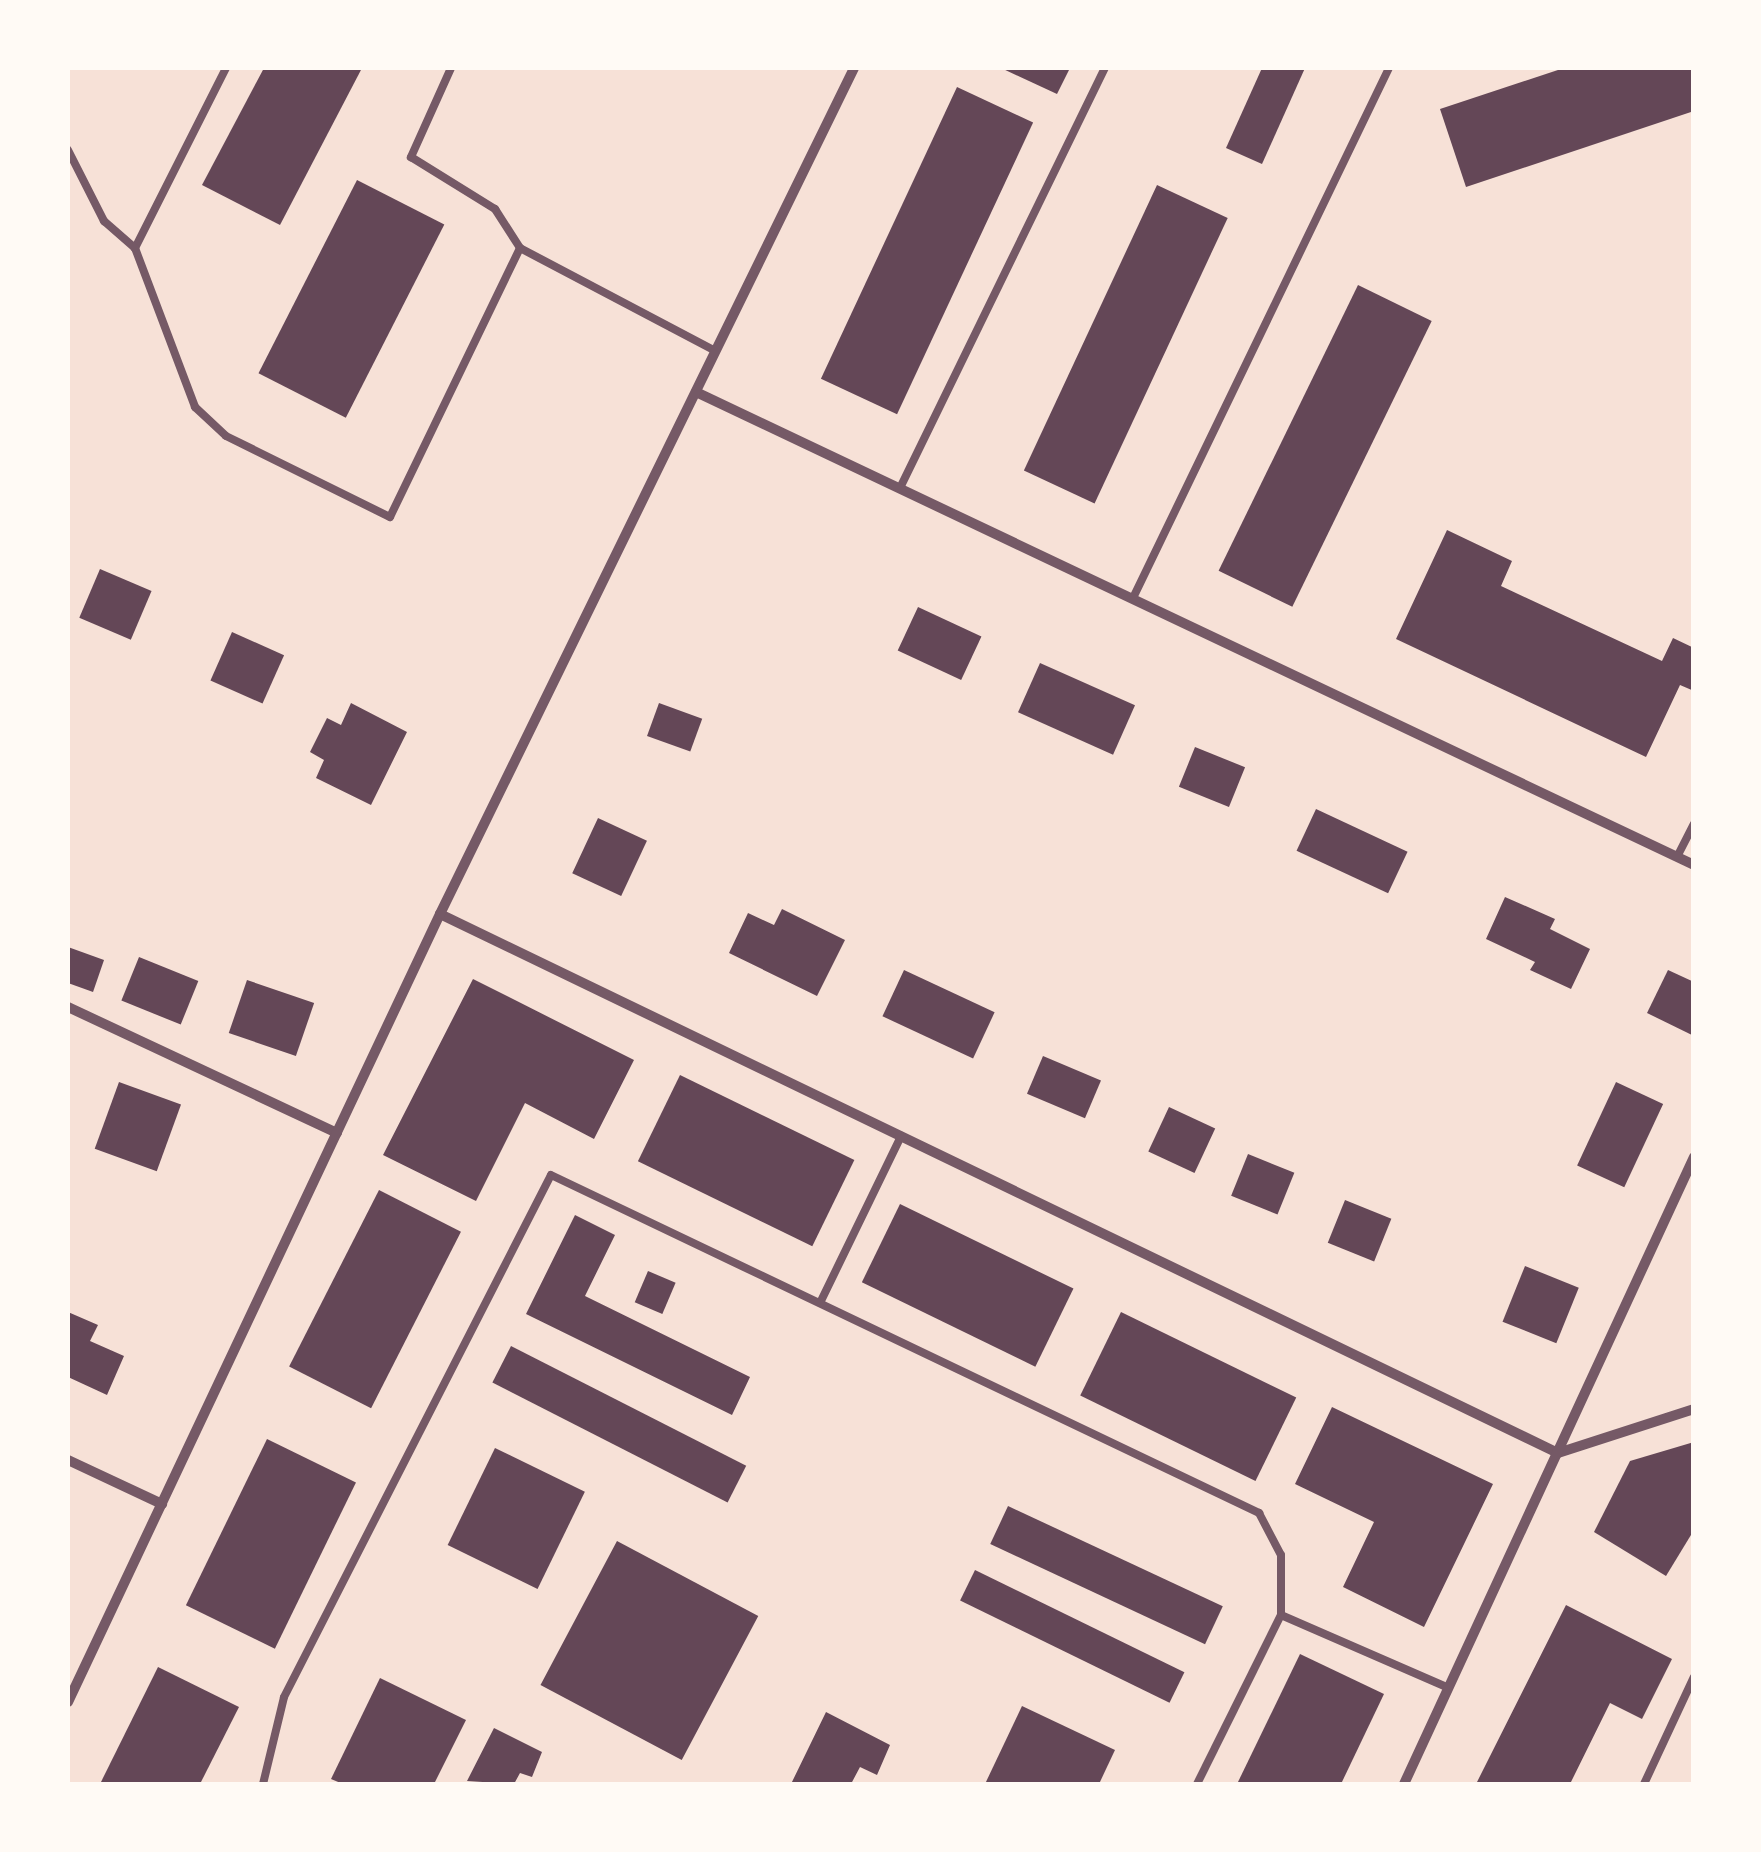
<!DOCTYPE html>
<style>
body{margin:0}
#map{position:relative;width:1761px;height:1852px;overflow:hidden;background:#f7e1d7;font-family:"Open Sans",sans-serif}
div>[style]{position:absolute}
.building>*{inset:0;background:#644757;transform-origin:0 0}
.service>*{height:8px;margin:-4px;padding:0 4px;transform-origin:4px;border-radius:4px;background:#755966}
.minor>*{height:10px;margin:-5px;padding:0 5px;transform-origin:5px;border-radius:5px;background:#755966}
span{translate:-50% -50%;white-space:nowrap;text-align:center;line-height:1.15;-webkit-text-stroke:8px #fffaf5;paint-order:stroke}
.frame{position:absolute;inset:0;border:70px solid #fffaf5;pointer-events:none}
</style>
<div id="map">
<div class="building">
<i style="clip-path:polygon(264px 68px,362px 68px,280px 225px,202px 185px)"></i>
<i style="clip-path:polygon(1001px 68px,1070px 68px,1057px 94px)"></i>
<i style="clip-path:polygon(1262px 68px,1305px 68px,1262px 164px,1226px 148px)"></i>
<i style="clip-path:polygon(1564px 68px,1694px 68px,1694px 111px,1466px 187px,1440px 109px)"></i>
<i style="left:957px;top:87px;width:84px;height:322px;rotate:25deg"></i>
<i style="left:357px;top:180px;width:98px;height:217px;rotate:27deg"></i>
<i style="left:1157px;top:185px;width:78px;height:315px;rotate:25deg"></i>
<i style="left:1358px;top:285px;width:82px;height:318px;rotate:26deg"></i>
<i style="clip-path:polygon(1447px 530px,1512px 561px,1501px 586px,1662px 661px,1673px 638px,1694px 648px,1694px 691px,1680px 685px,1646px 757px,1396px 639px)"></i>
<i style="left:100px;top:569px;width:56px;height:53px;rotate:23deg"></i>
<i style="left:918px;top:607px;width:70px;height:48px;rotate:25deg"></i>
<i style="left:232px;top:632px;width:57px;height:53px;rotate:24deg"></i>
<i style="left:1040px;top:663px;width:104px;height:54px;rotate:24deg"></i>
<i style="clip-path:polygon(351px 703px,407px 732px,371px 805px,316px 778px,324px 760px,310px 752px,327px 718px,341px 725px)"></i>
<i style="left:659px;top:703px;width:46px;height:35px;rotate:20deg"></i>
<i style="left:1195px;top:747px;width:54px;height:43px;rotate:22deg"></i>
<i style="left:1316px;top:809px;width:101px;height:46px;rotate:25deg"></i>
<i style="left:598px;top:818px;width:54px;height:61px;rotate:25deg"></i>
<i style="clip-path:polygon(1505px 897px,1555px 919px,1550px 929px,1590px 949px,1571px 989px,1530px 970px,1535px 962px,1486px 939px)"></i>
<i style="clip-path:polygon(782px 909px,845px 940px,817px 996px,729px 953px,748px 913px,774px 925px)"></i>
<i style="clip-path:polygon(68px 947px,104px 960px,93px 992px,68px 983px)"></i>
<i style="left:139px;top:957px;width:64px;height:47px;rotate:22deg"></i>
<i style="left:904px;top:970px;width:100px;height:51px;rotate:25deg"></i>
<i style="clip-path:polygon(1668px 970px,1694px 982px,1694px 1036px,1647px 1013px)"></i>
<i style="clip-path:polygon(473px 979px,634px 1060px,594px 1139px,525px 1103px,476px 1201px,383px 1155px)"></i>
<i style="left:247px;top:980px;width:71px;height:56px;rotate:19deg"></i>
<i style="left:1043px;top:1056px;width:63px;height:41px;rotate:23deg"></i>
<i style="left:680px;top:1075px;width:194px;height:96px;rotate:26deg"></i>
<i style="left:119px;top:1082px;width:66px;height:71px;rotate:20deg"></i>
<i style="left:1616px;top:1082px;width:52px;height:92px;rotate:25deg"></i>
<i style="left:1169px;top:1107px;width:51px;height:49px;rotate:25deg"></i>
<i style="left:1248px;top:1154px;width:50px;height:45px;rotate:22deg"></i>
<i style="left:379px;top:1190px;width:92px;height:198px;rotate:27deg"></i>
<i style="left:1345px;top:1200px;width:50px;height:46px;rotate:22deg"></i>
<i style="left:900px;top:1204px;width:193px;height:87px;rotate:26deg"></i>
<i style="clip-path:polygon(575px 1215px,615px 1235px,585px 1296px,750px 1377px,732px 1415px,526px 1314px)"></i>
<i style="left:1525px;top:1266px;width:58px;height:60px;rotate:22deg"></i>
<i style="left:648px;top:1271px;width:30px;height:34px;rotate:23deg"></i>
<i style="clip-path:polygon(68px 1312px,98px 1325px,90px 1341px,124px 1356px,107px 1395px,68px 1377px)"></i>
<i style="left:1121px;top:1312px;width:195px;height:93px;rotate:26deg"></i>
<i style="left:511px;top:1346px;width:264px;height:41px;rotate:27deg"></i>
<i style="clip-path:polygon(1332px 1407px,1493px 1484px,1424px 1627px,1343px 1587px,1374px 1522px,1295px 1484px)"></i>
<i style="left:267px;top:1439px;width:99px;height:185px;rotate:26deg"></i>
<i style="clip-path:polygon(1694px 1442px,1694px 1530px,1666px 1576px,1594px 1532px,1630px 1461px)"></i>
<i style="left:495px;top:1448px;width:100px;height:108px;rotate:26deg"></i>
<i style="left:1008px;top:1506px;width:237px;height:42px;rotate:25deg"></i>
<i style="left:617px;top:1541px;width:160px;height:163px;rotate:28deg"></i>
<i style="left:975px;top:1570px;width:233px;height:34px;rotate:26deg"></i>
<i style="clip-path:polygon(1566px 1605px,1672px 1659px,1642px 1719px,1610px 1703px,1570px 1784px,1476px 1784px)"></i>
<i style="clip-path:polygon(1300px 1654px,1384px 1694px,1341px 1784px,1237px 1784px)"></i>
<i style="clip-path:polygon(158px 1667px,239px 1707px,200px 1784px,100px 1784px)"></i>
<i style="clip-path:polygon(380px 1678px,466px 1720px,434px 1784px,343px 1784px,331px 1779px)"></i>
<i style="clip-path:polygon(1022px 1706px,1115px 1750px,1099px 1784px,985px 1784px)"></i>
<i style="clip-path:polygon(826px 1712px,890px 1745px,877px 1775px,860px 1767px,851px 1784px,791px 1784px)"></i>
<i style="clip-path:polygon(494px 1728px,542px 1752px,532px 1777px,520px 1773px,514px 1784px,467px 1781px)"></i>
</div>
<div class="service">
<i style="left:226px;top:68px;width:202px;rotate:116.8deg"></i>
<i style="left:135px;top:248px;width:170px;rotate:69.3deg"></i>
<i style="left:195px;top:407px;width:42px;rotate:43.1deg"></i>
<i style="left:226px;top:436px;width:183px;rotate:26.3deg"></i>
<i style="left:390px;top:517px;width:299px;rotate:-64.2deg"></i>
<i style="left:451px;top:68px;width:98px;rotate:114.2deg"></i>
<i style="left:411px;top:157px;width:99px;rotate:31.8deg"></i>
<i style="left:495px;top:209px;width:46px;rotate:57.3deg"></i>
<i style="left:520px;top:248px;width:221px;rotate:27.8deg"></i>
<i style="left:68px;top:150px;width:80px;rotate:63.1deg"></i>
<i style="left:104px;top:221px;width:41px;rotate:41.1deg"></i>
<i style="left:900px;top:488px;width:467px;rotate:-64deg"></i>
<i style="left:1133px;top:598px;width:589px;rotate:-64.22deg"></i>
<i style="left:1678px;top:855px;width:35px;rotate:-63deg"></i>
<i style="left:820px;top:1303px;width:186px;rotate:-64.1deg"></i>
<i style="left:263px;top:1784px;width:89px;rotate:-76.4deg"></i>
<i style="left:284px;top:1697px;width:586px;rotate:-62.91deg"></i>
<i style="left:551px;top:1175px;width:785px;rotate:25.52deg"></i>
<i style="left:1259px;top:1513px;width:47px;rotate:62.4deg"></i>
<i style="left:1281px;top:1555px;width:60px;rotate:90deg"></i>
<i style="left:1281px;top:1615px;width:183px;rotate:23.5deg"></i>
<i style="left:1197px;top:1784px;width:189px;rotate:-63.6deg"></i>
<i style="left:1644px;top:1784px;width:118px;rotate:-65deg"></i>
</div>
<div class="minor">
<i style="left:696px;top:392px;width:1104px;rotate:25.36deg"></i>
<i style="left:440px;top:914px;width:1241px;rotate:25.74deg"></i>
<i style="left:68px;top:1007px;width:297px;rotate:25.1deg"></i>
<i style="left:1558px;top:1453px;width:143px;rotate:-17.9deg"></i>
<i style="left:68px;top:1460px;width:104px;rotate:25.1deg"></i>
<i style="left:68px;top:1702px;width:871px;rotate:-64.73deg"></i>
<i style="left:440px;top:914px;width:942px;rotate:-63.92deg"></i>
<i style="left:1404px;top:1784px;width:691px;rotate:-65.18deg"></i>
</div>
<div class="frame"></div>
</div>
